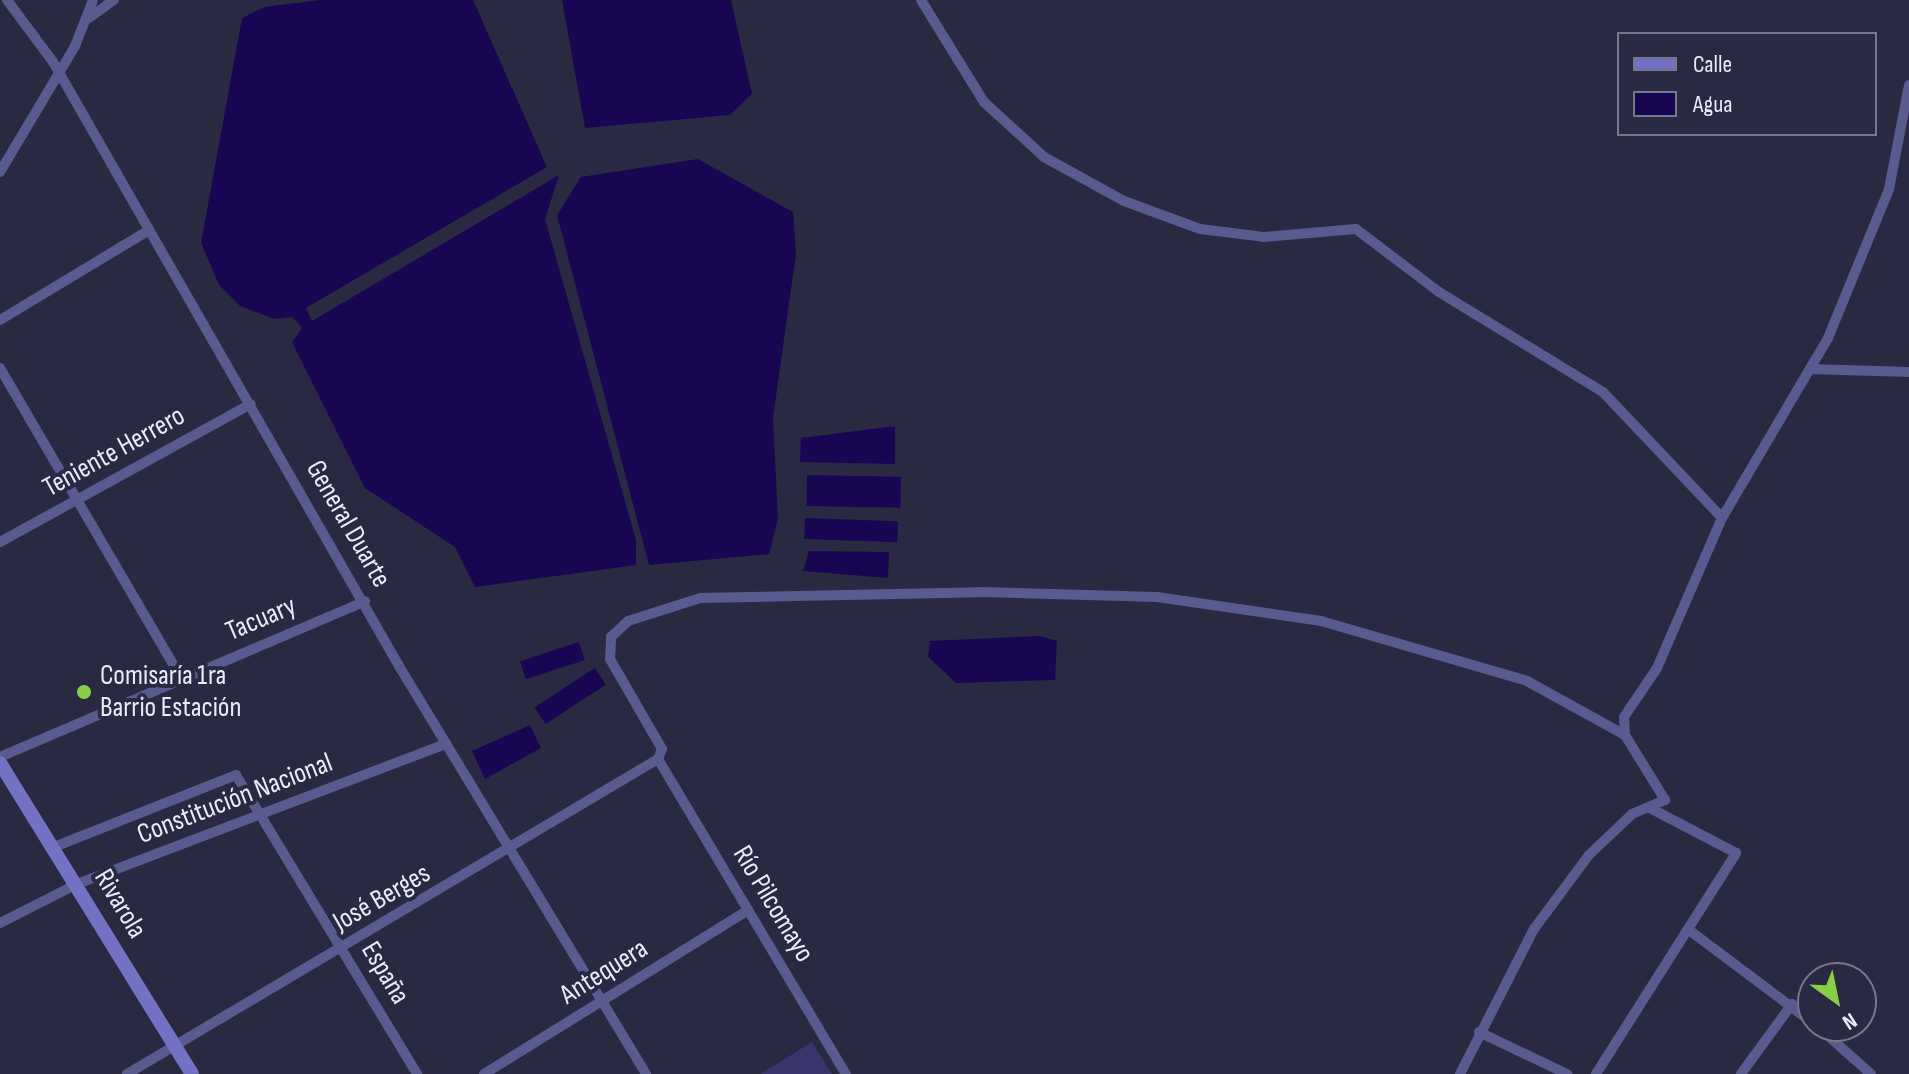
<!DOCTYPE html>
<meta charset="utf-8">
<style>
body{margin:0}
#map{position:relative;width:1909px;height:1074px;overflow:hidden;background:#292a41;font-family:"Sofia Sans Condensed",sans-serif}
div>[style]{position:absolute}
.green>*{inset:0;background:#37356b}
.water>*{inset:0;background:#190653;transform-origin:0 0}
.street>*{height:10px;margin:-5px;padding:0 5px;transform-origin:5px;border-radius:5px;background:#595a8e}
.secondary>*{height:14px;margin:-7px;padding:0 7px;transform-origin:7px;border-radius:7px;background:#7271c4}
.dots>*{width:22px;height:22px;translate:-50% -50%;box-sizing:border-box;border:4px solid #292a41;border-radius:50%}
span{translate:-50% -50%;white-space:nowrap;text-align:center;line-height:1.15;-webkit-text-stroke:8px #292a41;paint-order:stroke}
.street-label{font-size:28px;color:#eaebfa}
.poi-label{font-size:28px;color:#eaebfa}
.left{translate:0 -50%;text-align:left}
.legend{position:absolute;left:1617px;top:32px;width:260px;height:104px;box-sizing:border-box;background:#292a41;border:2px solid #76778b;margin:0;padding:10px 14px;list-style:none;font-size:24px;color:#eaebfa}
.legend li{display:flex;align-items:center;gap:16px;height:40px}
.legend b{width:40px;border:2px solid #76778b}
.north{position:absolute;left:1797px;top:962px;width:80px;height:80px;box-sizing:border-box;background:#292a41;border:2px solid #76778b;border-radius:50%;rotate:147deg;font-size:22px;font-weight:700;line-height:32px;text-align:center;color:#eaebfa}
.north::after{content:'';display:block;margin:auto;width:28px;height:36px;background:#8ace47;clip-path:polygon(50% 0,100% 100%,50% 72%,0 100%)}
</style>
<div id="map">
<div class="green">
<i style="clip-path:polygon(812px 1042px,832px 1074px,761px 1074px)"></i>
</div>
<div class="water">
<i style="clip-path:polygon(320px 0,473px 0,547px 167px,306px 308px,312px 321px,559px 175px,545px 219px,636px 540px,636px 565px,475px 587px,455px 547px,365px 488px,292px 342px,302px 328px,292px 317px,274px 319px,240px 306px,219px 285px,201px 243px,242px 18px,264px 7px)"></i>
<i style="clip-path:polygon(562px 0,731px 0,752px 94px,730px 115px,585px 128px)"></i>
<i style="clip-path:polygon(698px 159px,793px 212px,796px 254px,773px 418px,778px 518px,769px 554px,649px 565px,557px 215px,581px 177px)"></i>
<i style="clip-path:polygon(895px 426px,895px 464px,800px 462px,801px 438px)"></i>
<i style="left:807px;top:475px;width:94px;height:31px;rotate:1deg"></i>
<i style="left:805px;top:518px;width:93px;height:21px;rotate:2deg"></i>
<i style="clip-path:polygon(809px 551px,889px 552px,888px 578px,803px 571px)"></i>
<i style="clip-path:polygon(1039px 636px,1057px 641px,1055px 680px,956px 683px,928px 657px,930px 641px)"></i>
<i style="left:579px;top:642px;width:19px;height:62px;rotate:72deg"></i>
<i style="left:595px;top:668px;width:20px;height:72px;rotate:57deg"></i>
<i style="clip-path:polygon(530px 725px,541px 748px,485px 779px,472px 751px)"></i>
</div>
<div class="street">
<i style="left:7px;top:0;width:77px;rotate:53.4deg"></i>
<i style="left:53px;top:62px;width:696px;rotate:60.19deg"></i>
<i style="left:399px;top:666px;width:477px;rotate:58.8deg"></i>
<i style="left:921px;top:0;width:120px;rotate:58.3deg"></i>
<i style="left:984px;top:102px;width:81px;rotate:42.5deg"></i>
<i style="left:1044px;top:157px;width:91px;rotate:28.8deg"></i>
<i style="left:1124px;top:201px;width:81px;rotate:20.2deg"></i>
<i style="left:1200px;top:229px;width:64px;rotate:7.1deg"></i>
<i style="left:1264px;top:237px;width:92px;rotate:-5deg"></i>
<i style="left:1356px;top:229px;width:104px;rotate:37.2deg"></i>
<i style="left:1439px;top:292px;width:192px;rotate:31.4deg"></i>
<i style="left:1603px;top:392px;width:173px;rotate:46.6deg"></i>
<i style="left:89px;top:18px;width:31px;rotate:-36deg"></i>
<i style="left:0;top:172px;width:147px;rotate:-59.2deg"></i>
<i style="left:75px;top:46px;width:49px;rotate:-68.6deg"></i>
<i style="left:0;top:320px;width:174px;rotate:-31.1deg"></i>
<i style="left:0;top:368px;width:360px;rotate:59.7deg"></i>
<i style="left:1810px;top:369px;width:99px;rotate:1.7deg"></i>
<i style="left:0;top:542px;width:286px;rotate:-28.8deg"></i>
<i style="left:0;top:757px;width:397px;rotate:-23.1deg"></i>
<i style="left:658px;top:759px;width:11px;rotate:-68deg"></i>
<i style="left:662px;top:749px;width:104px;rotate:-120deg"></i>
<i style="left:610px;top:659px;width:22px;rotate:-87deg"></i>
<i style="left:611px;top:637px;width:23px;rotate:-43deg"></i>
<i style="left:628px;top:621px;width:76px;rotate:-17.7deg"></i>
<i style="left:700px;top:598px;width:280px;rotate:-1.2deg"></i>
<i style="left:980px;top:592px;width:177px;rotate:1.6deg"></i>
<i style="left:1157px;top:597px;width:166px;rotate:8.3deg"></i>
<i style="left:1321px;top:621px;width:215px;rotate:16.2deg"></i>
<i style="left:1527px;top:681px;width:112px;rotate:28.9deg"></i>
<i style="left:658px;top:759px;width:367px;rotate:59.2deg"></i>
<i style="left:54px;top:847px;width:196px;rotate:-21.6deg"></i>
<i style="left:236px;top:775px;width:350px;rotate:58.8deg"></i>
<i style="left:0;top:923px;width:86px;rotate:-26.9deg"></i>
<i style="left:77px;top:884px;width:395px;rotate:-20.8deg"></i>
<i style="left:1689px;top:930px;width:155px;rotate:36.9deg"></i>
<i style="left:1817px;top:1026px;width:72px;rotate:41.6deg"></i>
<i style="left:1479px;top:1032px;width:98px;rotate:25.5deg"></i>
<i style="left:127px;top:1074px;width:617px;rotate:-30.68deg"></i>
<i style="left:484px;top:1074px;width:311px;rotate:-31.8deg"></i>
<i style="left:1460px;top:1074px;width:163px;rotate:-63deg"></i>
<i style="left:1534px;top:929px;width:92px;rotate:-53.4deg"></i>
<i style="left:1589px;top:855px;width:59px;rotate:-43.6deg"></i>
<i style="left:1632px;top:814px;width:36px;rotate:-23deg"></i>
<i style="left:1665px;top:800px;width:76px;rotate:-121.6deg"></i>
<i style="left:1625px;top:735px;width:18px;rotate:-93deg"></i>
<i style="left:1624px;top:717px;width:59px;rotate:-56deg"></i>
<i style="left:1657px;top:668px;width:163px;rotate:-66.6deg"></i>
<i style="left:1722px;top:518px;width:209px;rotate:-59.5deg"></i>
<i style="left:1828px;top:338px;width:161px;rotate:-67.7deg"></i>
<i style="left:1889px;top:189px;width:106px;rotate:-79.1deg"></i>
<i style="left:1596px;top:1074px;width:262px;rotate:-57.6deg"></i>
<i style="left:1736px;top:853px;width:95px;rotate:-152.4deg"></i>
<i style="left:1741px;top:1074px;width:87px;rotate:-53.9deg"></i>
</div>
<div class="secondary">
<i style="left:0;top:763px;width:365px;rotate:58.3deg"></i>
</div>
<div class="dots">
<i style="left:84px;top:692px;background:#8ace47"></i>
</div>
<div class="street-label">
<span style="left:114px;top:452px;rotate:-29deg">Teniente Herrero</span>
<span style="left:348px;top:524px;rotate:60deg">General Duarte</span>
<span style="left:261px;top:619px;rotate:-23deg">Tacuary</span>
<span style="left:235px;top:799px;rotate:-21deg">Constitución Nacional</span>
<span style="left:382px;top:898px;rotate:-30deg">José Berges</span>
<span style="left:120px;top:904px;rotate:59deg">Rivarola</span>
<span style="left:773px;top:904px;rotate:59deg">Río Pilcomayo</span>
<span style="left:604px;top:972px;rotate:-32deg">Antequera</span>
<span style="left:385px;top:973px;rotate:59deg">España</span>
</div>
<div class="poi-label">
<span class="left" style="left:100px;top:692px">Comisaría 1ra<br>Barrio Estación</span>
</div>
<ul class="legend">
<li><b style="height:10px;background:#7271c4"></b>Calle</li>
<li><b style="height:22px;background:#190653"></b>Agua</li>
</ul>
<div class="north">N</div>
</div>
